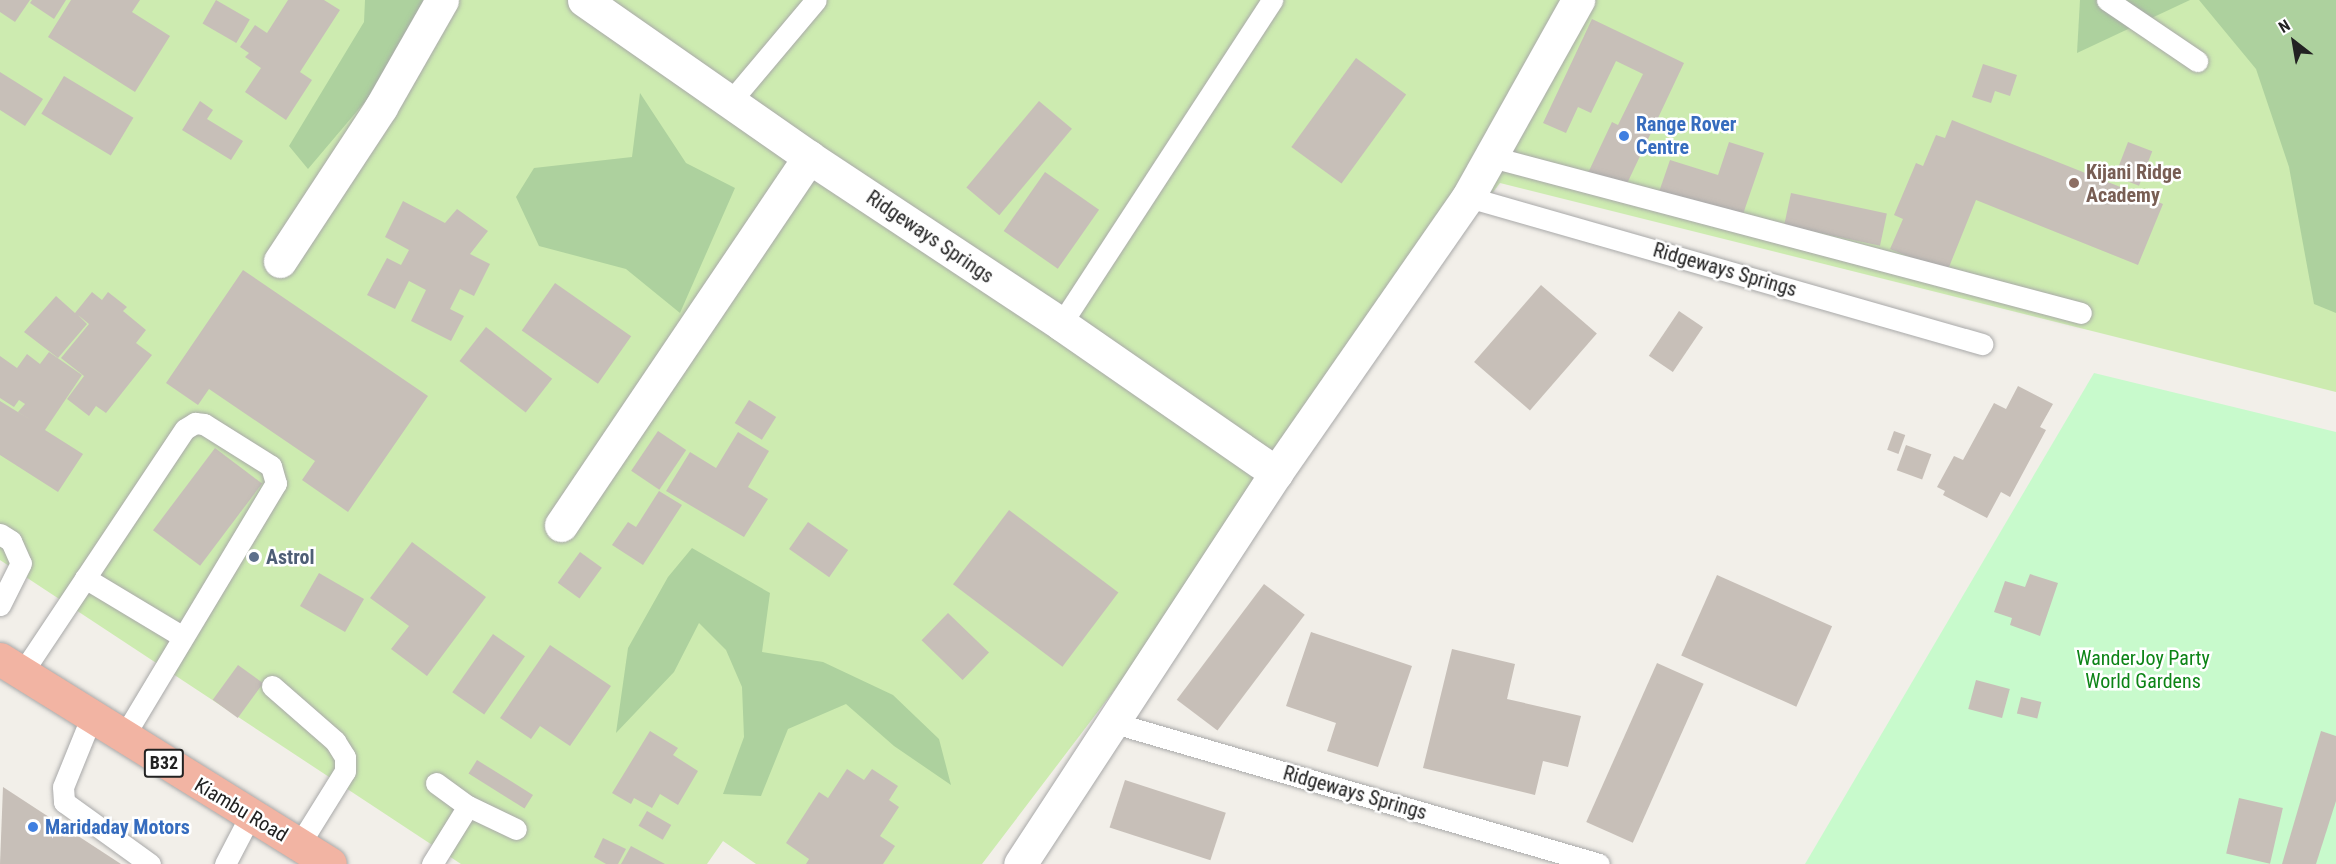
<!DOCTYPE html>
<style>
body{margin:0}
#map{position:relative;width:2336px;height:864px;overflow:hidden;background:#f2efe9;font-family:"Roboto Condensed",sans-serif}
div>[style]{position:absolute}
.grass>*{inset:0;background:#cdebb0}
.forest>*{inset:0;background:#add19e}
.park>*{inset:0;background:#c8facc}
.building>*{inset:0;background:#c7bfb8;transform-origin:0 0}
.roads{filter:drop-shadow(0 0 2px #a9a9a9) drop-shadow(0 0 2px #a9a9a9)}
.service>*{height:21px;margin:-10.5px;padding:0 10.5px;transform-origin:10.5px;border-radius:10.5px;background:#fff}
.minor>*{height:33px;margin:-16.5px;padding:0 16.5px;transform-origin:16.5px;border-radius:16.5px;background:#fff}
.trunk>*{height:33px;margin:-16.5px;padding:0 16.5px;transform-origin:16.5px;border-radius:16.5px;background:#f2b4a3}
.dots>*{width:16px;height:16px;translate:-50% -50%;box-sizing:border-box;border:3px solid #fff;border-radius:50%}
span{translate:-50% -50%;white-space:nowrap;text-align:center;line-height:1.15;-webkit-text-stroke:5px #fff;paint-order:stroke}
.shield-label span{padding:2px 4px;background:#fff;border:2px solid;border-radius:4px;-webkit-text-stroke-width:0}
.shield-label{font-size:18px;color:#222;font-weight:700}
.shop-label{font-size:20px;color:#366cbe;font-weight:700}
.left{translate:0 -50%;text-align:left}
.education-label{font-size:20px;color:#785e54;font-weight:700}
.street-label{font-size:20px;color:#222}
.service-label{font-size:20px;color:#4e5e75;font-weight:700}
.park-label{font-size:20px;color:#0c8416}
.north{position:absolute;left:2264px;top:12px;width:60px;height:60px;-webkit-text-stroke:4px #fff;paint-order:stroke;rotate:329deg;font-size:16px;font-weight:700;line-height:24px;text-align:center;color:#222}
.north::after{content:'';display:block;margin:auto;width:21px;height:27px;background:#222;clip-path:polygon(50% 0,100% 100%,50% 72%,0 100%)}
</style>
<div id="map">
<div class="grass">
<i style="clip-path:polygon(0 0,2336px 0,2336px 392px,1500px 183px,982px 864px,756px 864px,723px 841px,707px 864px,461px 864px,0 560px)"></i>
</div>
<div class="forest">
<i style="clip-path:polygon(365px 0,429px 0,419px 38px,308px 169px,289px 146px,364px 22px)"></i>
<i style="clip-path:polygon(2080px 0,2190px 0,2077px 53px)"></i>
<i style="clip-path:polygon(2199px 0,2336px 0,2336px 313px,2314px 304px,2289px 167px,2256px 69px)"></i>
<i style="clip-path:polygon(640px 93px,686px 163px,735px 188px,680px 313px,626px 269px,539px 246px,516px 197px,534px 168px,632px 157px)"></i>
<i style="clip-path:polygon(692px 548px,770px 593px,762px 652px,823px 662px,893px 695px,939px 739px,951px 785px,894px 746px,846px 704px,788px 729px,761px 796px,723px 794px,744px 737px,742px 687px,726px 650px,699px 623px,674px 672px,616px 733px,628px 648px,668px 577px)"></i>
</div>
<div class="park">
<i style="clip-path:polygon(2094px 373px,2336px 432px,2336px 864px,1805px 864px)"></i>
</div>
<div class="building">
<i style="clip-path:polygon(0 0,30px 0,15px 22px,0 12px)"></i>
<i style="clip-path:polygon(32px 0,66px 0,54px 19px,30px 3px)"></i>
<i style="clip-path:polygon(71px 0,140px 0,132px 12px,170px 36px,135px 92px,48px 37px)"></i>
<i style="left:216px;top:0;width:39px;height:27px;rotate:30deg"></i>
<i style="clip-path:polygon(288px 0,324px 0,340px 10px,300px 72px,312px 80px,286px 120px,245px 92px,261px 68px,245px 57px,249px 53px,240px 47px,255px 25px,267px 33px)"></i>
<i style="clip-path:polygon(1592px 19px,1684px 63px,1624px 190px,1588px 173px,1612px 122px,1618px 125px,1643px 74px,1616px 61px,1591px 113px,1578px 107px,1566px 133px,1543px 123px)"></i>
<i style="left:1356px;top:58px;width:62px;height:110px;rotate:36deg"></i>
<i style="clip-path:polygon(1983px 64px,2017px 75px,2010px 96px,1995px 91px,1991px 103px,1972px 97px)"></i>
<i style="clip-path:polygon(0 72px,43px 99px,25px 126px,0 110px)"></i>
<i style="left:64px;top:76px;width:81px;height:44px;rotate:31deg"></i>
<i style="clip-path:polygon(200px 101px,213px 110px,207px 119px,243px 141px,231px 160px,182px 130px)"></i>
<i style="left:1039px;top:101px;width:43px;height:113px;rotate:40deg"></i>
<i style="clip-path:polygon(1952px 120px,2163px 204px,2138px 265px,1976px 200px,1947px 272px,1890px 249px,1903px 219px,1894px 215px,1916px 163px,1923px 166px,1936px 135px,1945px 138px)"></i>
<i style="clip-path:polygon(1729px 142px,1764px 153px,1741px 220px,1659px 192px,1670px 160px,1718px 175px)"></i>
<i style="left:2128px;top:142px;width:26px;height:37px;rotate:21deg"></i>
<i style="left:1045px;top:172px;width:66px;height:72px;rotate:35deg"></i>
<i style="left:1791px;top:193px;width:98px;height:33px;rotate:12deg"></i>
<i style="clip-path:polygon(403px 201px,445px 223px,457px 209px,488px 231px,470px 254px,490px 264px,474px 296px,460px 289px,450px 309px,464px 316px,451px 341px,411px 321px,426px 290px,409px 281px,395px 309px,367px 295px,387px 258px,401px 265px,409px 250px,385px 237px)"></i>
<i style="clip-path:polygon(243px 270px,428px 396px,348px 512px,302px 480px,315px 461px,209px 389px,198px 405px,166px 383px)"></i>
<i style="left:555px;top:283px;width:93px;height:58px;rotate:35deg"></i>
<i style="left:1541px;top:285px;width:74px;height:102px;rotate:41deg"></i>
<i style="clip-path:polygon(92px 292px,102px 300px,108px 292px,127px 307px,123px 311px,146px 330px,136px 343px,152px 355px,106px 413px,96px 406px,89px 416px,67px 399px,84px 376px,61px 358px,89px 324px,78px 315px,87px 324px,58px 358px,24px 332px,56px 296px,75px 313px)"></i>
<i style="left:1679px;top:311px;width:29px;height:54px;rotate:34deg"></i>
<i style="left:486px;top:327px;width:84px;height:43px;rotate:38deg"></i>
<i style="clip-path:polygon(49px 352px,82px 375px,45px 430px,83px 454px,58px 492px,0 455px,0 401px,34px 422px,18px 412px,25px 404px,19px 400px,14px 407px,0 398px,0 356px,17px 368px,27px 354px,40px 364px)"></i>
<i style="clip-path:polygon(2018px 386px,2053px 404px,2040px 427px,2046px 430px,2010px 497px,2001px 492px,1987px 518px,1943px 495px,1945px 491px,1937px 487px,1954px 456px,1963px 460px,1994px 403px,2006px 409px)"></i>
<i style="left:749px;top:400px;width:32px;height:27px;rotate:32deg"></i>
<i style="left:658px;top:431px;width:34px;height:48px;rotate:34deg"></i>
<i style="left:1894px;top:431px;width:12px;height:20px;rotate:20deg"></i>
<i style="clip-path:polygon(738px 432px,769px 451px,748px 487px,768px 499px,744px 537px,666px 491px,690px 452px,716px 468px)"></i>
<i style="left:1906px;top:445px;width:27px;height:27px;rotate:20deg"></i>
<i style="left:215px;top:448px;width:59px;height:103px;rotate:37deg"></i>
<i style="clip-path:polygon(659px 491px,682px 505px,643px 565px,612px 545px,628px 522px,636px 527px)"></i>
<i style="left:1009px;top:510px;width:137px;height:93px;rotate:37deg"></i>
<i style="left:808px;top:522px;width:49px;height:33px;rotate:35deg"></i>
<i style="clip-path:polygon(412px 542px,486px 597px,427px 676px,391px 649px,409px 626px,370px 598px)"></i>
<i style="left:580px;top:552px;width:27px;height:38px;rotate:36deg"></i>
<i style="left:319px;top:573px;width:52px;height:38px;rotate:30deg"></i>
<i style="clip-path:polygon(2030px 574px,2058px 583px,2040px 636px,2010px 625px,2012px 618px,1994px 612px,2005px 581px,2025px 587px)"></i>
<i style="left:1717px;top:575px;width:126px;height:88px;rotate:24deg"></i>
<i style="left:1264px;top:584px;width:51px;height:145px;rotate:37deg"></i>
<i style="left:948px;top:613px;width:57px;height:38px;rotate:44deg"></i>
<i style="clip-path:polygon(1311px 632px,1412px 666px,1378px 767px,1327px 751px,1336px 723px,1286px 706px)"></i>
<i style="left:493px;top:634px;width:39px;height:71px;rotate:35deg"></i>
<i style="clip-path:polygon(550px 645px,611px 686px,570px 746px,540px 726px,531px 739px,500px 718px)"></i>
<i style="clip-path:polygon(1452px 649px,1515px 664px,1507px 699px,1581px 716px,1568px 767px,1543px 761px,1535px 795px,1423px 768px)"></i>
<i style="left:1657px;top:663px;width:51px;height:174px;rotate:24deg"></i>
<i style="left:238px;top:665px;width:31px;height:43px;rotate:36deg"></i>
<i style="left:1976px;top:680px;width:35px;height:30px;rotate:15deg"></i>
<i style="left:2021px;top:697px;width:21px;height:17px;rotate:14deg"></i>
<i style="clip-path:polygon(650px 731px,678px 748px,673px 755px,698px 771px,678px 805px,660px 794px,652px 808px,634px 798px,631px 804px,612px 793px)"></i>
<i style="clip-path:polygon(2321px 731px,2336px 736px,2336px 801px,2316px 864px,2282px 864px)"></i>
<i style="left:477px;top:760px;width:66px;height:16px;rotate:32deg"></i>
<i style="clip-path:polygon(847px 769px,864px 780px,872px 769px,898px 786px,889px 800px,899px 807px,880px 836px,895px 846px,883px 864px,806px 864px,809px 859px,786px 843px,819px 792px,828px 798px)"></i>
<i style="left:1125px;top:780px;width:106px;height:50px;rotate:18deg"></i>
<i style="clip-path:polygon(3px 787px,121px 864px,0 864px)"></i>
<i style="left:2239px;top:798px;width:45px;height:57px;rotate:13deg"></i>
<i style="left:647px;top:811px;width:28px;height:17px;rotate:30deg"></i>
<i style="clip-path:polygon(603px 838px,626px 849px,618px 864px,606px 864px,594px 857px)"></i>
<i style="clip-path:polygon(631px 846px,665px 864px,621px 864px)"></i>
</div>
<div class="roads">
<div class="service">
<i style="left:2107px;top:0;width:109px;rotate:34.1deg"></i>
<i style="left:730px;top:102px;width:133px;rotate:-49.9deg"></i>
<i style="left:1492px;top:157px;width:609px;rotate:14.83deg"></i>
<i style="left:1468px;top:197px;width:535px;rotate:15.96deg"></i>
<i style="left:1061px;top:324px;width:387px;rotate:-56.9deg"></i>
<i style="left:0;top:534px;width:13px;rotate:32deg"></i>
<i style="left:11px;top:541px;width:24px;rotate:66deg"></i>
<i style="left:21px;top:563px;width:47px;rotate:116.6deg"></i>
<i style="left:85px;top:578px;width:114px;rotate:31deg"></i>
<i style="left:22px;top:673px;width:293px;rotate:-56.3deg"></i>
<i style="left:185px;top:429px;width:12px;rotate:-31deg"></i>
<i style="left:195px;top:423px;width:9px;rotate:6deg"></i>
<i style="left:204px;top:424px;width:79px;rotate:32.1deg"></i>
<i style="left:271px;top:466px;width:18px;rotate:74deg"></i>
<i style="left:276px;top:483px;width:297px;rotate:121deg"></i>
<i style="left:272px;top:686px;width:84px;rotate:41.1deg"></i>
<i style="left:335px;top:741px;width:19px;rotate:58deg"></i>
<i style="left:345px;top:757px;width:14px;rotate:90deg"></i>
<i style="left:345px;top:771px;width:87px;rotate:121.9deg"></i>
<i style="left:91px;top:718px;width:74px;rotate:112.1deg"></i>
<i style="left:63px;top:787px;width:15px;rotate:86deg"></i>
<i style="left:64px;top:802px;width:106px;rotate:35.8deg"></i>
<i style="left:1111px;top:722px;width:508px;rotate:16.22deg"></i>
<i style="left:436px;top:783px;width:39px;rotate:36deg"></i>
<i style="left:468px;top:806px;width:53px;rotate:25.6deg"></i>
<i style="left:225px;top:864px;width:54px;rotate:-62.5deg"></i>
<i style="left:432px;top:864px;width:68px;rotate:-58.2deg"></i>
</div>
<div class="minor">
<i style="left:584px;top:0;width:274px;rotate:34.9deg"></i>
<i style="left:809px;top:157px;width:302px;rotate:33.5deg"></i>
<i style="left:1061px;top:324px;width:262px;rotate:34.7deg"></i>
<i style="left:1276px;top:473px;width:467px;rotate:123.2deg"></i>
<i style="left:280px;top:261px;width:184px;rotate:-56.7deg"></i>
<i style="left:381px;top:107px;width:123px;rotate:-60.3deg"></i>
<i style="left:1276px;top:473px;width:336px;rotate:-55.2deg"></i>
<i style="left:1468px;top:197px;width:226px;rotate:-60.8deg"></i>
<i style="left:561px;top:525px;width:444px;rotate:-56deg"></i>
</div>
<div class="trunk">
<i style="left:0;top:659px;width:388px;rotate:31.8deg"></i>
</div>
</div>
<div class="dots">
<i style="left:1624px;top:136px;background:#3f7fe0"></i>
<i style="left:2074px;top:183px;background:#8d6e63"></i>
<i style="left:254px;top:557px;background:#5c6f8a"></i>
<i style="left:33px;top:827px;background:#3f7fe0"></i>
</div>
<div class="shield-label">
<span style="left:164px;top:763px">B32</span>
</div>
<div class="shop-label">
<span class="left" style="left:1636px;top:136px">Range Rover<br>Centre</span>
<span class="left" style="left:45px;top:827px">Maridaday Motors</span>
</div>
<div class="education-label">
<span class="left" style="left:2086px;top:184px">Kijani Ridge<br>Academy</span>
</div>
<div class="street-label">
<span style="left:930px;top:237px;rotate:34deg">Ridgeways Springs</span>
<span style="left:1725px;top:270px;rotate:16deg">Ridgeways Springs</span>
<span style="left:1355px;top:793px;rotate:16deg">Ridgeways Springs</span>
<span style="left:241px;top:810px;rotate:31deg">Kiambu Road</span>
</div>
<div class="service-label">
<span class="left" style="left:266px;top:557px">Astrol</span>
</div>
<div class="park-label">
<span style="left:2143px;top:670px">WanderJoy Party<br>World Gardens</span>
</div>
<div class="north">N</div>
</div>
